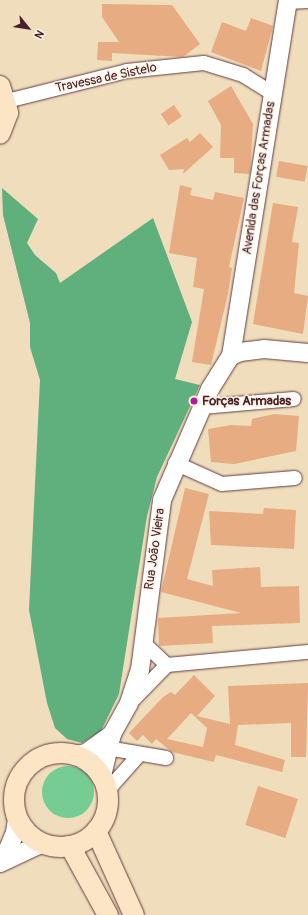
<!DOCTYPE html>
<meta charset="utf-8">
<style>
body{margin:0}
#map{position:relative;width:308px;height:915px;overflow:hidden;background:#f0ddbc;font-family:Pangolin,sans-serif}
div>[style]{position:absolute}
.green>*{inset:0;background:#75cd93}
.round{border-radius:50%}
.forest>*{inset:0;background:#60b07d}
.building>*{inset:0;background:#e7ac81;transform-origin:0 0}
.roads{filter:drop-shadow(0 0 1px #633c41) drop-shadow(0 0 1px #633c41)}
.minor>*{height:14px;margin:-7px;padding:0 7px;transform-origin:7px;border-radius:7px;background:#fff}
.tertiary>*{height:18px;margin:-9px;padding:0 9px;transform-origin:9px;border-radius:9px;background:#fff}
.secondary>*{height:20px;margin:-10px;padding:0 10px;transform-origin:10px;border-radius:10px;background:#fce5c4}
.secondary>.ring{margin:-10px;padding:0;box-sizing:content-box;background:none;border:20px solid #fce5c4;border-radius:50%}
.dots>*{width:11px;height:11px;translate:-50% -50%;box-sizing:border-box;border:2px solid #fcf5e5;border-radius:50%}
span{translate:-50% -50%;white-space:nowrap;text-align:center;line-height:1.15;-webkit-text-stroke:3px #fcf5e5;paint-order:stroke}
.street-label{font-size:13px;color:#4a1f2b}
.poi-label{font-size:13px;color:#4a1f2b;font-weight:700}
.left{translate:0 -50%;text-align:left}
.north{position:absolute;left:8px;top:8px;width:40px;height:40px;-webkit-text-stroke:3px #fcf5e5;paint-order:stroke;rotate:120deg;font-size:11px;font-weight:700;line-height:16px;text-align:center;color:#4a1f2b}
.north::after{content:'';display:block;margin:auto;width:14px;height:18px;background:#4a1f2b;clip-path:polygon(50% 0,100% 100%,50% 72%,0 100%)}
</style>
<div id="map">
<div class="green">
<i class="round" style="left:42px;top:766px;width:52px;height:52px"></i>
</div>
<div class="forest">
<i style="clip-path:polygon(2px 188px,38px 219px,27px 243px,35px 255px,56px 273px,60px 283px,153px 218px,192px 322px,175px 379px,200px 385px,157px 477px,147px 516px,119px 694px,101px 731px,82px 743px,67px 739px,55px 728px,47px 703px,29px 610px,40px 380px,30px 347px,30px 323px,3px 215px)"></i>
</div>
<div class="building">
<i style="clip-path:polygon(102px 4px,172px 5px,200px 44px,183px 57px,112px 53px,112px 61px,97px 60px,98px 42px,119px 42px,102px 17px)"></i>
<i style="clip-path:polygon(251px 18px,273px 26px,261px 71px,211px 52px,222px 22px,246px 31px)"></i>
<i style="clip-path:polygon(231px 86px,253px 124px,250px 174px,234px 173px,234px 158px,220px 158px,221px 125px,208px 101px)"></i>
<i style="left:174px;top:105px;width:14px;height:16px;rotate:56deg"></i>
<i style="clip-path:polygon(200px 133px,213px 147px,183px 174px,184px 169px,169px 170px,160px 155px,187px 138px,190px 142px)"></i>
<i style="left:279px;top:161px;width:29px;height:16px;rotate:10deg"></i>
<i style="clip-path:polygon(180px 185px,192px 188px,190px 195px,213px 200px,215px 192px,244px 198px,229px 267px,232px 268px,228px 294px,211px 365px,192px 362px,204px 289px,193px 287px,197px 258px,169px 253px)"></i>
<i style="clip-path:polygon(273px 203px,298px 207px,292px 242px,299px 243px,294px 293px,308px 296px,303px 334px,253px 324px)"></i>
<i style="clip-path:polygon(274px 414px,299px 416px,296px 451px,234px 464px,211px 462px,208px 429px,231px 425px,251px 426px,252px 419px)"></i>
<i style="clip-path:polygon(185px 488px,209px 494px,187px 579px,213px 586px,212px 570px,260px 567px,261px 587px,299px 586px,300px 623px,212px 626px,213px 643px,159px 646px,158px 618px,241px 613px,161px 592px)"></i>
<i style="clip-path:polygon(264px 508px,296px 510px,294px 549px,211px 545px,209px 511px,263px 514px)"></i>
<i style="clip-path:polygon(evenodd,194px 675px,215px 696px,197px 716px,230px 724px,228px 686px,308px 683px,306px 757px,291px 757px,291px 723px,238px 725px,235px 745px,285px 760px,282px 772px,216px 755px,214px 762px,172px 752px,156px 739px,152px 744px,143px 735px,137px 741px,129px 733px,163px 697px,171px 692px,175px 695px,194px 675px,191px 713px,207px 728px,203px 747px,167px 739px,191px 713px)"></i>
<i style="left:258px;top:786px;width:42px;height:41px;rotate:18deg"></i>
</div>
<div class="roads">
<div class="minor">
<i style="left:288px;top:2px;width:20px;rotate:-3deg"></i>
<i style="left:7px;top:101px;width:124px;rotate:-14deg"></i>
<i style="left:127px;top:71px;width:77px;rotate:-5.9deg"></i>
<i style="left:204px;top:63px;width:41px;rotate:17.1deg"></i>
<i style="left:243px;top:75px;width:34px;rotate:32deg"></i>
<i style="left:202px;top:407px;width:92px;rotate:-5deg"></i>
<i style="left:175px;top:463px;width:51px;rotate:24.1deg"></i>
<i style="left:222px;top:484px;width:73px;rotate:-4.7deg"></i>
<i style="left:167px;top:665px;width:142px;rotate:-5.3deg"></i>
<i style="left:130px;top:703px;width:53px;rotate:-45.8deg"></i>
<i style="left:167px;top:665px;width:33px;rotate:-137deg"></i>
<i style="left:107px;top:748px;width:60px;rotate:9.6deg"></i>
<i style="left:106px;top:792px;width:50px;rotate:-48.3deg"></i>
</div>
<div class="tertiary">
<i style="left:231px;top:356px;width:361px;rotate:-80.9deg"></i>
<i style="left:75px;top:755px;width:11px;rotate:-10deg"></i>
<i style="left:86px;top:753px;width:32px;rotate:-36deg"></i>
<i style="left:102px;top:776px;width:43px;rotate:-76.6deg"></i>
<i style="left:112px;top:734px;width:35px;rotate:-61deg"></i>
<i style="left:129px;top:703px;width:35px;rotate:-72deg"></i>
<i style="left:140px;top:670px;width:171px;rotate:-82.6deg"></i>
<i style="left:162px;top:500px;width:121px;rotate:-66.6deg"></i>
<i style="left:210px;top:389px;width:39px;rotate:-58deg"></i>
<i style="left:231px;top:356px;width:10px;rotate:-24deg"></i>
<i style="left:240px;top:352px;width:24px;rotate:-7deg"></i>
<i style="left:264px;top:349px;width:44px;rotate:5.2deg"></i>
<i style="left:3px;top:861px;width:30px;rotate:-67deg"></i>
<i style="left:15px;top:833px;width:15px;rotate:-82deg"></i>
<i style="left:0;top:863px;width:47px;rotate:-24.9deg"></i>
</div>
<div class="secondary">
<i style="left:0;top:86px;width:28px;rotate:73deg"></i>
<i style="left:8px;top:113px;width:22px;rotate:111deg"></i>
<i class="ring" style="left:14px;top:753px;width:74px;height:74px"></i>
<i style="left:96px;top:831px;width:92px;rotate:65.7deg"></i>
<i style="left:70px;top:846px;width:79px;rotate:61.2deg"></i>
</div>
</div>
<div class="dots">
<i style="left:194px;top:401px;background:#b5179e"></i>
</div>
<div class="street-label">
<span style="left:106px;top:78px;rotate:-12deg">Travessa de Sistelo</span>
<span style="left:259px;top:178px;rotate:-81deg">Avenida das Forças Armadas</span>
<span style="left:155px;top:549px;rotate:-82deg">Rua João Vieira</span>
</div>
<div class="poi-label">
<span class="left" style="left:202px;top:401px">Forças Armadas</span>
</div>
<div class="north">N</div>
</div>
